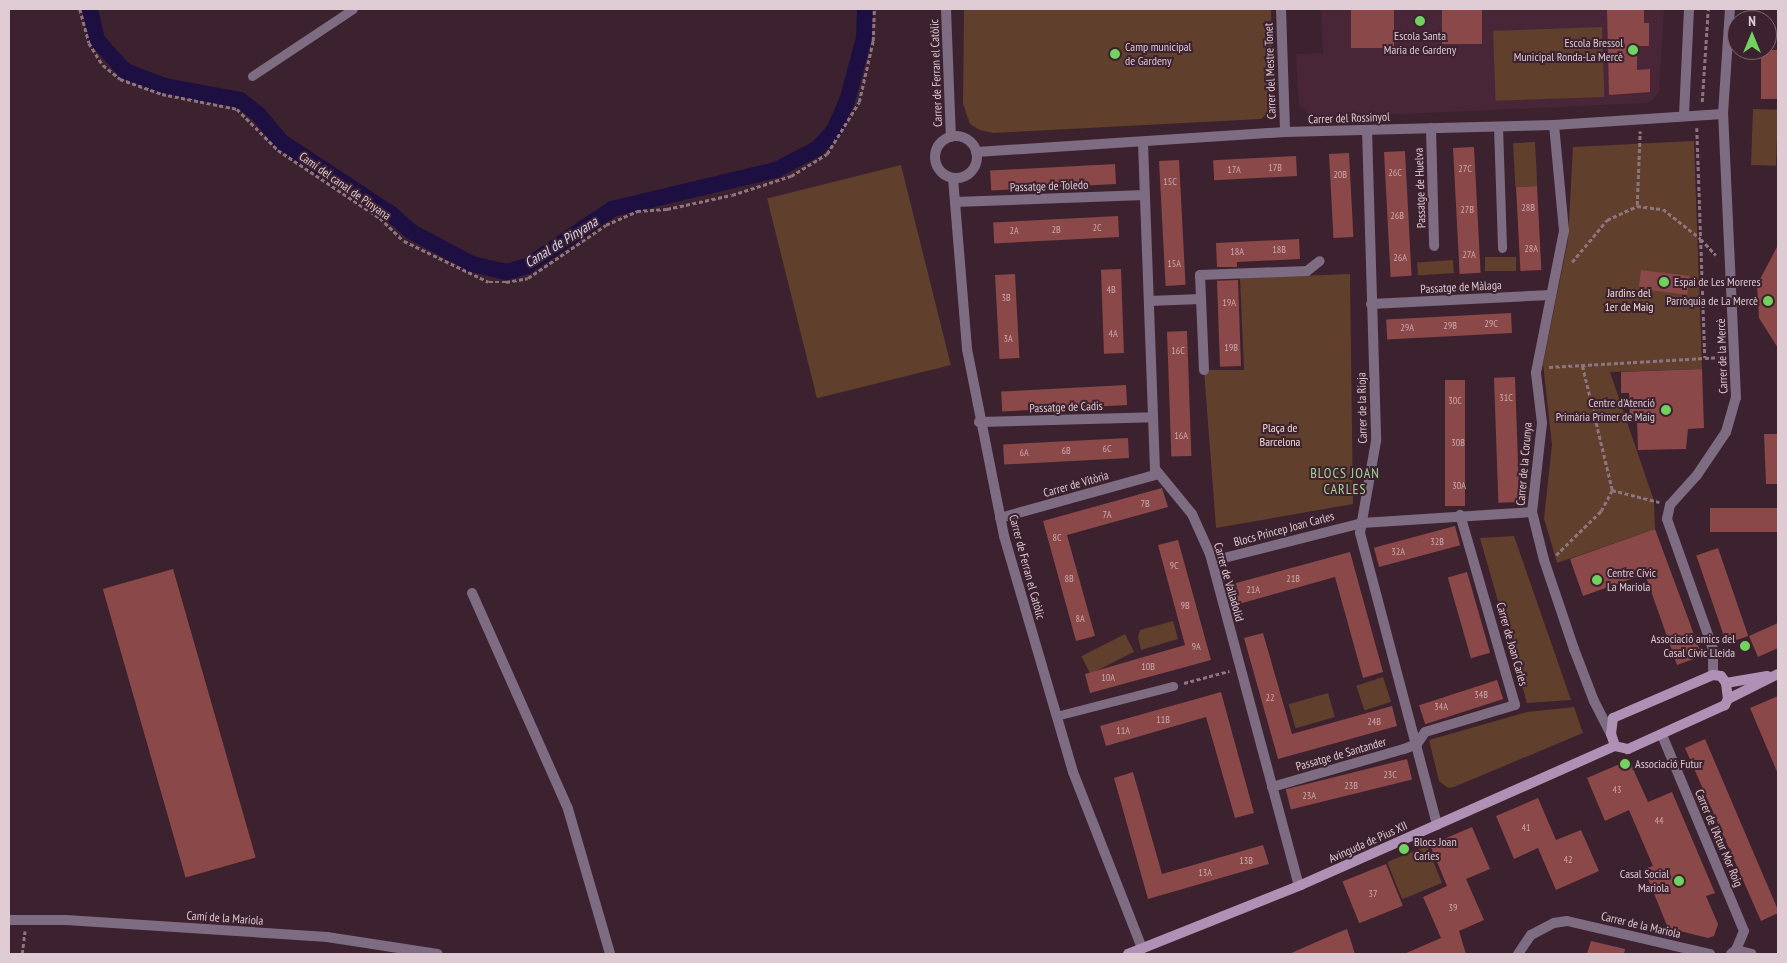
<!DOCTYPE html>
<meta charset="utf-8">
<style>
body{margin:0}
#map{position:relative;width:1787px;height:963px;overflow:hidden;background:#3c212e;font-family:"PT Sans Narrow",sans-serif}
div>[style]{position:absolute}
.built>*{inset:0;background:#482637}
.green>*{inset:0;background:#603f2c;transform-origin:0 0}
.canal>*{height:16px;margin:-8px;padding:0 8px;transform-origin:8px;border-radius:8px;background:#1d0f42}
.building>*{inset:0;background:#8b4849;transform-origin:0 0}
.path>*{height:2.5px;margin-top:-1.25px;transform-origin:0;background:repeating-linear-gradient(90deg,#8c757f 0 4px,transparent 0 6.5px)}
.lane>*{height:9px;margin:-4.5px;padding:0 4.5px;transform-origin:4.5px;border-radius:4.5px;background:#7e6c83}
.street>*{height:10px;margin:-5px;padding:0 5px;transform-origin:5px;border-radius:5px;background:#7e6c83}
.street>.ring{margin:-5px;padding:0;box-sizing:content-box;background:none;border:10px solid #7e6c83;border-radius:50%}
.secondary>*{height:10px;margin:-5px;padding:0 5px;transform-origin:5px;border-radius:5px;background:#ae91b5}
.dots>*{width:14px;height:14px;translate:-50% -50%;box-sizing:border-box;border:2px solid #3c212e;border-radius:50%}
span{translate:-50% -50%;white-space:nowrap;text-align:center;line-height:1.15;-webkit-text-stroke:4px #3c212e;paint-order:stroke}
.number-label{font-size:10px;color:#c9aab0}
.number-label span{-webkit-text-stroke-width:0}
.poi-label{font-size:12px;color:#decbd3}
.right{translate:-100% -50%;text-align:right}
.left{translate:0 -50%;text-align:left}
.street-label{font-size:12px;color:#decbd3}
.park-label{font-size:12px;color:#f2e0d6}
.water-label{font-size:14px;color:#d8d5f8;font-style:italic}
.neighbourhood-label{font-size:14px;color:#a1d597;letter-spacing:1px}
.frame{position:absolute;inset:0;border:10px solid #decbd3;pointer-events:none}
.north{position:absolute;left:1727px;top:10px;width:50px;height:50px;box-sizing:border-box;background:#3c212e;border:1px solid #7d6570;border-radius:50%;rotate:0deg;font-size:14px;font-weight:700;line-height:20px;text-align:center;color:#decbd3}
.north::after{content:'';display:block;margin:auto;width:18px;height:22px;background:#70d35f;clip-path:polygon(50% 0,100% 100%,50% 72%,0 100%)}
</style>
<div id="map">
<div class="built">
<i style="clip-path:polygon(1321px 9px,1664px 9px,1659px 91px,1654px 99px,1646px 103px,1313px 118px,1299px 106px,1296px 54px,1323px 53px)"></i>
</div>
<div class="green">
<i style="clip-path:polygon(964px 9px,1271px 9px,1274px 106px,1261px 119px,993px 133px,980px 130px,970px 124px,963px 104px)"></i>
<i style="left:1602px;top:27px;width:70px;height:109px;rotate:88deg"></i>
<i style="left:1753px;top:109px;width:25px;height:56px;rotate:2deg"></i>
<i style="clip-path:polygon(1694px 141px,1702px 369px,1610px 372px,1654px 501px,1655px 529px,1557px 563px,1544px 518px,1552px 445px,1543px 364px,1568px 240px,1573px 147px)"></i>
<i style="left:1535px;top:142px;width:44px;height:22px;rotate:87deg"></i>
<i style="left:901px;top:165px;width:206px;height:138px;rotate:76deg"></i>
<i style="left:1516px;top:257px;width:14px;height:31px;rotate:90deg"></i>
<i style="left:1453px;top:260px;width:13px;height:36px;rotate:86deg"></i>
<i style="clip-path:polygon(1350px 274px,1353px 504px,1216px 528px,1204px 370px,1244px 370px,1240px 278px)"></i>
<i style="clip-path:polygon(1514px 536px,1571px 700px,1527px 703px,1480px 538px)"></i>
<i style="clip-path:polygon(1173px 621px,1178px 639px,1141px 650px,1138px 637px,1140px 630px)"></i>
<i style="left:1125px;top:634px;width:20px;height:49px;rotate:63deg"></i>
<i style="left:1383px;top:677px;width:26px;height:28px;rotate:72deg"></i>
<i style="left:1328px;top:693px;width:25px;height:41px;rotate:74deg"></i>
<i style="clip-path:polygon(1574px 707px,1583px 733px,1454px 787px,1448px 788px,1439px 781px,1429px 740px,1527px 712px)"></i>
<i style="left:1427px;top:846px;width:40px;height:43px;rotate:68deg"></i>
</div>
<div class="canal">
<i style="left:90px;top:9px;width:32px;rotate:77deg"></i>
<i style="left:97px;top:40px;width:42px;rotate:47.9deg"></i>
<i style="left:125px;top:71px;width:43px;rotate:20.6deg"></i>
<i style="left:165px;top:86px;width:76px;rotate:10.6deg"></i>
<i style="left:240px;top:100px;width:24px;rotate:38deg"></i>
<i style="left:259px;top:115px;width:35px;rotate:50deg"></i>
<i style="left:282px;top:142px;width:129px;rotate:33.3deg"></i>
<i style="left:390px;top:213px;width:29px;rotate:41deg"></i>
<i style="left:412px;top:232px;width:68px;rotate:28.1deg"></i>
<i style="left:472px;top:264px;width:36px;rotate:13deg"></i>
<i style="left:507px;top:272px;width:21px;rotate:-17deg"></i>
<i style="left:527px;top:266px;width:102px;rotate:-33.8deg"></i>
<i style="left:612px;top:209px;width:169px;rotate:-13.4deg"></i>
<i style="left:776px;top:170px;width:47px;rotate:-27.6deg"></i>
<i style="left:818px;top:148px;width:24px;rotate:-48deg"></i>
<i style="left:834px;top:130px;width:32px;rotate:-66deg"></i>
<i style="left:847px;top:101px;width:65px;rotate:-74.9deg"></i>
<i style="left:864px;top:38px;width:29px;rotate:-88deg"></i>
</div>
<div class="building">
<i style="left:1351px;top:9px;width:43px;height:39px"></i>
<i style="left:1442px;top:9px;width:40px;height:35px"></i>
<i style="clip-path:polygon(1607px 9px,1644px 9px,1644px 23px,1649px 23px,1649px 46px,1637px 46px,1637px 70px,1650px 69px,1650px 92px,1609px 95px)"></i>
<i style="left:1761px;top:50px;width:17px;height:49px"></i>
<i style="left:1474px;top:147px;width:126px;height:21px;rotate:87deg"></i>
<i style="left:1405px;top:151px;width:125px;height:21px;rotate:87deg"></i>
<i style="left:1349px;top:153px;width:84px;height:20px;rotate:87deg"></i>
<i style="left:1296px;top:156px;width:20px;height:83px;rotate:87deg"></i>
<i style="left:1179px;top:160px;width:125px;height:20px;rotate:87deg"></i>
<i style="left:1115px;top:164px;width:20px;height:125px;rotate:87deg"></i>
<i style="left:1537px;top:186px;width:84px;height:21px;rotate:87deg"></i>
<i style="left:1118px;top:216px;width:21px;height:125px;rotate:87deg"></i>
<i style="clip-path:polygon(1299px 239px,1300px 259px,1237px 262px,1237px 267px,1217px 267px,1216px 243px)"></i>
<i style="clip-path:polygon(1778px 245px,1778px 348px,1759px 318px,1757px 285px)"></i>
<i style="left:1121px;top:269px;width:84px;height:20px;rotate:88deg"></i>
<i style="left:1641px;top:270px;width:49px;height:19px;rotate:7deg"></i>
<i style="left:1015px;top:274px;width:84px;height:20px;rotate:87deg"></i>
<i style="left:1238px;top:280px;width:86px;height:21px;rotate:88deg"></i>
<i style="left:1511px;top:313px;width:20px;height:125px;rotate:87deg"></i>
<i style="left:1187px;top:331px;width:125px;height:20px;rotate:88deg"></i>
<i style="clip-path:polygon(1702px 369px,1704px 428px,1688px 429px,1686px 449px,1638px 450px,1637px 420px,1630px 420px,1629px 393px,1621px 393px,1621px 372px)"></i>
<i style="left:1515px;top:377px;width:125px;height:21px;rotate:88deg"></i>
<i style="left:1445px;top:380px;width:20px;height:126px"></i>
<i style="left:1126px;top:385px;width:20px;height:125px;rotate:87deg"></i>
<i style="clip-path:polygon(1764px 434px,1778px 434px,1778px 484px,1766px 484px)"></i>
<i style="left:1128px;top:438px;width:20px;height:125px;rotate:87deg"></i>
<i style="clip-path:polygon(1162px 488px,1168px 507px,1067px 535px,1095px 636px,1076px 641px,1043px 521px)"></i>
<i style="left:1778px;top:508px;width:24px;height:68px;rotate:90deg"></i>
<i style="left:1455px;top:526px;width:20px;height:84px;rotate:75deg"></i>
<i style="clip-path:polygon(1655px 529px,1702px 656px,1677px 665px,1645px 574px,1583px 596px,1570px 559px)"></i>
<i style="clip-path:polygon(1178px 540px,1211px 660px,1090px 693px,1085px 674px,1185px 645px,1158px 545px)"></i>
<i style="left:1718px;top:548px;width:93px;height:23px;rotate:71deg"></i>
<i style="clip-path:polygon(1350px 552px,1383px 672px,1363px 678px,1335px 577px,1235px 605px,1229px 585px)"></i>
<i style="left:173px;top:569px;width:300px;height:73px;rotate:74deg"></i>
<i style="left:1467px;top:572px;width:84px;height:20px;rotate:74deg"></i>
<i style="clip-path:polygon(1778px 623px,1778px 648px,1758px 657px,1749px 636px)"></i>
<i style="clip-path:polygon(1263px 633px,1292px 734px,1392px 706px,1397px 726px,1278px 759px,1244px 638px)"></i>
<i style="left:1497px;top:680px;width:20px;height:82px;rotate:72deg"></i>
<i style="clip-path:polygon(1221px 692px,1254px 813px,1235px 818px,1206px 717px,1106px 746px,1100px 726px)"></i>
<i style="clip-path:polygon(1778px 696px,1778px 774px,1750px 708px)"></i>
<i style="clip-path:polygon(1705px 739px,1778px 910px,1778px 913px,1761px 921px,1685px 748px)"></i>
<i style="left:1407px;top:759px;width:21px;height:125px;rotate:76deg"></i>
<i style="clip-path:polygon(1629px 760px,1648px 802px,1672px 792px,1715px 893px,1706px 896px,1718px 924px,1714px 936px,1708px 938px,1668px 928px,1644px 869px,1653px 866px,1629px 810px,1605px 821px,1587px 778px)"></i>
<i style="clip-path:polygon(1133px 772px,1162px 874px,1263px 845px,1269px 864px,1148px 899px,1114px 778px)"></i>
<i style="clip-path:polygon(1538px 798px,1556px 840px,1581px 830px,1599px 871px,1556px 890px,1538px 848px,1514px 859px,1496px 816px)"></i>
<i style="clip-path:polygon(1472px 827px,1490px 869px,1466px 879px,1484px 920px,1459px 931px,1466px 954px,1404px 954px,1441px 938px,1423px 897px,1447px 886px,1430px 845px)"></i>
<i style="left:1386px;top:864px;width:45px;height:47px;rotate:68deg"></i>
<i style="clip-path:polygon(1347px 929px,1355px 954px,1289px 954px,1323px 939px)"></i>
<i style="clip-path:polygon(1591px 941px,1625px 949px,1624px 954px,1587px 954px)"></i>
</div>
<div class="path">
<i style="left:80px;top:9px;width:35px;rotate:75deg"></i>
<i style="left:89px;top:43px;width:26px;rotate:58deg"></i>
<i style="left:103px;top:65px;width:22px;rotate:39deg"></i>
<i style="left:120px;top:79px;width:45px;rotate:19.7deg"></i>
<i style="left:162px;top:94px;width:76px;rotate:11.3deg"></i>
<i style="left:237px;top:109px;width:58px;rotate:45deg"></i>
<i style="left:278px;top:150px;width:123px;rotate:33.7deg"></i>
<i style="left:380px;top:218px;width:33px;rotate:44deg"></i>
<i style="left:404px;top:241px;width:94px;rotate:25.8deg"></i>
<i style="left:489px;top:282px;width:17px"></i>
<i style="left:506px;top:282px;width:22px;rotate:-10deg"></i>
<i style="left:528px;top:278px;width:94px;rotate:-34.2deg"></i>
<i style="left:606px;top:225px;width:34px;rotate:-24deg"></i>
<i style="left:637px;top:211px;width:30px;rotate:-4deg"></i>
<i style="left:667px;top:209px;width:66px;rotate:-12.2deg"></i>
<i style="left:732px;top:195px;width:62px;rotate:-17.9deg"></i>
<i style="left:791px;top:176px;width:42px;rotate:-31.4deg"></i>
<i style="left:827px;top:154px;width:61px;rotate:-58.4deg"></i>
<i style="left:859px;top:102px;width:63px;rotate:-77.1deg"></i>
<i style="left:873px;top:41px;width:32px;rotate:-88deg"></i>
<i style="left:1702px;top:102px;width:93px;rotate:-86.3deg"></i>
<i style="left:1697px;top:128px;width:230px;rotate:88deg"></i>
<i style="left:1637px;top:205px;width:74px;rotate:-87.7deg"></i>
<i style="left:1572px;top:262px;width:55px;rotate:-50.2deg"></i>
<i style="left:1607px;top:220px;width:33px;rotate:-25deg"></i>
<i style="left:1637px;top:206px;width:26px;rotate:7deg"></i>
<i style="left:1663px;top:209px;width:48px;rotate:38.3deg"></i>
<i style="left:1701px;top:239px;width:22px;rotate:47deg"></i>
<i style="left:1549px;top:367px;width:174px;rotate:-3.3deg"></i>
<i style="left:1612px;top:490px;width:49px;rotate:14.3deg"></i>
<i style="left:1556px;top:555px;width:63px;rotate:-44.4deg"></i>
<i style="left:1601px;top:511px;width:24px;rotate:-62deg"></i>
<i style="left:1612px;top:490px;width:129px;rotate:-103.5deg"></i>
<i style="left:1184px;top:683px;width:47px;rotate:-14.9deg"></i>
<i style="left:22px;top:954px;width:23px;rotate:-83deg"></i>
</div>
<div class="lane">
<i style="left:252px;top:76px;width:121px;rotate:-33.6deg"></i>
<i style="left:1498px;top:126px;width:122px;rotate:88.1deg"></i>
<i style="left:1056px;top:716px;width:121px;rotate:-14.4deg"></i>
</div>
<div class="street">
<i style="left:946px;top:9px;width:128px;rotate:87.8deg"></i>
<i style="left:1281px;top:9px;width:123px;rotate:88.1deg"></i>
<i style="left:1684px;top:115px;width:106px;rotate:-87.3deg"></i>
<i style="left:1554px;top:125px;width:106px;rotate:84.6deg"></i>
<i style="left:1564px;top:231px;width:145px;rotate:101.2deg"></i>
<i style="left:1536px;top:373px;width:50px;rotate:83.2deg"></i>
<i style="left:1542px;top:423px;width:90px;rotate:96.4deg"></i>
<i style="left:1532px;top:512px;width:49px;rotate:76deg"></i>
<i style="left:1544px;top:560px;width:94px;rotate:71.4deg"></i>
<i style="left:1574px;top:649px;width:56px;rotate:69deg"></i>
<i style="left:1594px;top:701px;width:37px;rotate:63deg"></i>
<i style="left:1431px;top:128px;width:118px;rotate:88.5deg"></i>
<i style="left:1367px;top:130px;width:311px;rotate:88.3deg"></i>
<i style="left:1376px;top:441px;width:93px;rotate:99.9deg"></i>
<i style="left:1360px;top:533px;width:302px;rotate:75.2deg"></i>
<i class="ring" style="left:935px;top:136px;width:32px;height:32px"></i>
<i style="left:1143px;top:143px;width:326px;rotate:87.9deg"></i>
<i style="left:1155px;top:469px;width:58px;rotate:50.6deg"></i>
<i style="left:1192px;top:514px;width:44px;rotate:65.8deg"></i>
<i style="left:1210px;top:554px;width:343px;rotate:75deg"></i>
<i style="left:976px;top:152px;width:310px;rotate:-3.7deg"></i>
<i style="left:1285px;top:132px;width:269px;rotate:-1.5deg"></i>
<i style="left:1554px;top:125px;width:169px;rotate:-3.7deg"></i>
<i style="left:953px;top:178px;width:172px;rotate:85.3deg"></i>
<i style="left:967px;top:349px;width:191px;rotate:78.8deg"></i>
<i style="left:1004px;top:536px;width:246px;rotate:73.7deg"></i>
<i style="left:1073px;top:772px;width:189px;rotate:68.6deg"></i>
<i style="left:1142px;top:948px;width:7px;rotate:124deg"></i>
<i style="left:955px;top:202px;width:190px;rotate:-2.1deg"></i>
<i style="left:1149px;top:301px;width:52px;rotate:-2.2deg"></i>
<i style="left:1371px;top:304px;width:180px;rotate:-2.9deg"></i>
<i style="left:1204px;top:370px;width:95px;rotate:-92.4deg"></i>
<i style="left:1200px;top:275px;width:107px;rotate:-2.1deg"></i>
<i style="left:1307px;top:271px;width:16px;rotate:-38deg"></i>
<i style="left:979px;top:422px;width:174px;rotate:-1.6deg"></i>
<i style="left:1000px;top:518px;width:165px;rotate:-15.5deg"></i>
<i style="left:1212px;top:561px;width:155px;rotate:-14.2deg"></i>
<i style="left:1362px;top:523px;width:170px;rotate:-3.7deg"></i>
<i style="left:472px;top:593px;width:236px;rotate:66deg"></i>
<i style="left:568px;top:809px;width:151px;rotate:73.8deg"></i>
<i style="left:1713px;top:675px;width:26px;rotate:-90deg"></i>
<i style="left:1713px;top:649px;width:138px;rotate:-109.5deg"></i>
<i style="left:1667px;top:519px;width:14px;rotate:-78deg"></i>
<i style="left:1670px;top:505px;width:40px;rotate:-48deg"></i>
<i style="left:1697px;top:475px;width:52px;rotate:-56deg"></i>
<i style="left:1726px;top:432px;width:35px;rotate:-74deg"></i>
<i style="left:1736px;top:398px;width:284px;rotate:-92.6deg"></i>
<i style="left:1723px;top:114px;width:105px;rotate:-86.2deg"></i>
<i style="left:1662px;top:735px;width:212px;rotate:67.3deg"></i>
<i style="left:1744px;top:931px;width:21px;rotate:113deg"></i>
<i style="left:1272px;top:787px;width:137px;rotate:-16.1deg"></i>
<i style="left:1404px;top:749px;width:14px;rotate:-21deg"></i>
<i style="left:1417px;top:744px;width:14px;rotate:-56deg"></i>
<i style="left:1425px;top:732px;width:94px;rotate:-16.7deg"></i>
<i style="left:1515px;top:705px;width:198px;rotate:-106.1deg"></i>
<i style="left:9px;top:920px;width:57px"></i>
<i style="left:66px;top:920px;width:262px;rotate:3.7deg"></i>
<i style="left:327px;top:937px;width:112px;rotate:8.7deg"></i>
<i style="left:1518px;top:954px;width:23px;rotate:-56deg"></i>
<i style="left:1531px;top:935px;width:26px;rotate:-28deg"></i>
<i style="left:1554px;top:923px;width:13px;rotate:-9deg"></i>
<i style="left:1567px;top:921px;width:147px;rotate:13deg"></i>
<i style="left:1731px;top:954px;width:6px;rotate:-39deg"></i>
<i style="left:1736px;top:950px;width:16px;rotate:14deg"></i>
</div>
<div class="secondary">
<i style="left:1713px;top:675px;width:8px;rotate:7deg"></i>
<i style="left:1721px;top:676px;width:9px;rotate:54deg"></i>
<i style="left:1726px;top:683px;width:16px;rotate:83deg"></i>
<i style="left:1728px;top:699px;width:7px;rotate:117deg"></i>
<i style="left:1725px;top:705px;width:107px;rotate:155.6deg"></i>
<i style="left:1628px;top:749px;width:13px;rotate:-167deg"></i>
<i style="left:1615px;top:746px;width:13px;rotate:-108deg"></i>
<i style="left:1611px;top:734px;width:16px;rotate:-83deg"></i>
<i style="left:1613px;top:718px;width:109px;rotate:-23.3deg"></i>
<i style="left:1726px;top:683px;width:42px;rotate:-9.7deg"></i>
<i style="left:1728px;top:699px;width:56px;rotate:-26.6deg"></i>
<i style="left:1128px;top:954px;width:186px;rotate:-21.7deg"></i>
<i style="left:1301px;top:885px;width:343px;rotate:-23.9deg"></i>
</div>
<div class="dots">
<i style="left:1420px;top:21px;background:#70d35f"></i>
<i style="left:1633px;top:50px;background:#70d35f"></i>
<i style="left:1115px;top:54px;background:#70d35f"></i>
<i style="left:1664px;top:282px;background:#70d35f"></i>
<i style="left:1768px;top:301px;background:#70d35f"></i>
<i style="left:1666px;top:410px;background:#70d35f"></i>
<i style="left:1597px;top:580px;background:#70d35f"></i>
<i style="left:1745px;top:646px;background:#70d35f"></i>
<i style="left:1625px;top:764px;background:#70d35f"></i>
<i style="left:1404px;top:849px;background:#70d35f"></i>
<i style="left:1679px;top:881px;background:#70d35f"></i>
</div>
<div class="number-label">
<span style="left:1275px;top:168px">17B</span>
<span style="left:1465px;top:169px">27C</span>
<span style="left:1234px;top:170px">17A</span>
<span style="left:1395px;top:173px">26C</span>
<span style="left:1340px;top:175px">20B</span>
<span style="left:1170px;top:182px">15C</span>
<span style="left:1528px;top:208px">28B</span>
<span style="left:1467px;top:210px">27B</span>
<span style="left:1397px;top:216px">26B</span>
<span style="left:1097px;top:228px">2C</span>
<span style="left:1056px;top:230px">2B</span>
<span style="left:1014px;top:231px">2A</span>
<span style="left:1531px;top:249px">28A</span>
<span style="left:1279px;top:250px">18B</span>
<span style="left:1237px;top:252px">18A</span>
<span style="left:1469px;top:255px">27A</span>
<span style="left:1400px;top:258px">26A</span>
<span style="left:1174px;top:264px">15A</span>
<span style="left:1111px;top:290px">4B</span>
<span style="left:1006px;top:298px">3B</span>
<span style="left:1229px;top:303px">19A</span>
<span style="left:1491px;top:324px">29C</span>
<span style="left:1450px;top:326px">29B</span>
<span style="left:1407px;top:328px">29A</span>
<span style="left:1113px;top:334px">4A</span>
<span style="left:1008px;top:339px">3A</span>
<span style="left:1231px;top:348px">19B</span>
<span style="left:1178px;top:351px">16C</span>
<span style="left:1506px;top:398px">31C</span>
<span style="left:1455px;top:401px">30C</span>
<span style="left:1181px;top:436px">16A</span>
<span style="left:1458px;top:443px">30B</span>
<span style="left:1107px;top:449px">6C</span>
<span style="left:1066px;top:451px">6B</span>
<span style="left:1024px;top:453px">6A</span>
<span style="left:1459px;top:486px">30A</span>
<span style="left:1145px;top:504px">7B</span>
<span style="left:1107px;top:515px">7A</span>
<span style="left:1057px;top:538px">8C</span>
<span style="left:1437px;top:542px">32B</span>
<span style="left:1398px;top:552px">32A</span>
<span style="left:1174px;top:566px">9C</span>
<span style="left:1069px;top:579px">8B</span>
<span style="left:1293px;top:579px">21B</span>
<span style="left:1253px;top:590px">21A</span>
<span style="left:1185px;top:606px">9B</span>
<span style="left:1080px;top:619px">8A</span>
<span style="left:1196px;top:647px">9A</span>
<span style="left:1148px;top:667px">10B</span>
<span style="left:1108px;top:678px">10A</span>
<span style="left:1481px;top:695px">34B</span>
<span style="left:1270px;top:698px">22</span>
<span style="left:1441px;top:707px">34A</span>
<span style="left:1163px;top:720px">11B</span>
<span style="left:1374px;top:722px">24B</span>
<span style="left:1123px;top:731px">11A</span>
<span style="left:1390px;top:775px">23C</span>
<span style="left:1351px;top:786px">23B</span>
<span style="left:1617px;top:790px">43</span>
<span style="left:1309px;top:796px">23A</span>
<span style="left:1659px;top:821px">44</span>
<span style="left:1526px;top:828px">41</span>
<span style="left:1568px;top:860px">42</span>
<span style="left:1246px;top:861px">13B</span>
<span style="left:1205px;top:873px">13A</span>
<span style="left:1373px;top:894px">37</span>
<span style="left:1453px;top:908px">39</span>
</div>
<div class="poi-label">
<span style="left:1420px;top:43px">Escola Santa<br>Maria de Gardeny</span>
<span class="right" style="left:1623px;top:50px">Escola Bressol<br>Municipal Ronda-La Mercè</span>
<span class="left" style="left:1125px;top:54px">Camp municipal<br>de Gardeny</span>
<span class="left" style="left:1674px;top:282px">Espai de Les Moreres</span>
<span class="right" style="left:1758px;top:301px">Parròquia de La Mercè</span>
<span class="right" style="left:1655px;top:410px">Centre d'Atenció<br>Primària Primer de Maig</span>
<span class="left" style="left:1607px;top:580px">Centre Cívic<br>La Mariola</span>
<span class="right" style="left:1735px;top:646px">Associació amics del<br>Casal Cívic Lleida</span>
<span class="left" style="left:1635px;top:764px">Associació Futur</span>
<span class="left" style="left:1414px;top:849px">Blocs Joan<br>Carles</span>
<span class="right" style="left:1669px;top:881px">Casal Social<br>Mariola</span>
</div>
<div class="street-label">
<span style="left:1270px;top:71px;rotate:-92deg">Carrer del Mestre Tonet</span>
<span style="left:936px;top:73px;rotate:-92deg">Carrer de Ferran el Catòlic</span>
<span style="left:1349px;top:118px;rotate:-2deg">Carrer del Rossinyol</span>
<span style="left:345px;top:186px;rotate:35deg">Camí del canal de Pinyana</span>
<span style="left:1049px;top:186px;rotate:-2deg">Passatge de Toledo</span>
<span style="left:1420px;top:188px;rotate:-92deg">Passatge de Huelva</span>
<span style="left:1461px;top:287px;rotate:-3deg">Passatge de Màlaga</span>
<span style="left:1722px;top:356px;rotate:-92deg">Carrer de la Mercè</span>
<span style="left:1066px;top:407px;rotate:-2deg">Passatge de Cadis</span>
<span style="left:1362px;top:408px;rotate:-91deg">Carrer de la Rioja</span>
<span style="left:1524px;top:464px;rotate:-85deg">Carrer de la Corunya</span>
<span style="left:1076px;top:484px;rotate:-16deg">Carrer de Vitòria</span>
<span style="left:1284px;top:529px;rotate:-15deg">Blocs Príncep Joan Carles</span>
<span style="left:1027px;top:567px;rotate:75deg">Carrer de Ferran el Catòlic</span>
<span style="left:1229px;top:582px;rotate:74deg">Carrer de Valladolid</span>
<span style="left:1512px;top:644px;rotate:74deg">Carrer de Joan Carles</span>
<span style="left:1341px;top:754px;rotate:-16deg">Passatge de Santander</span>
<span style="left:1719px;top:838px;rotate:67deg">Carrer de l'Artur Mor Roig</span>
<span style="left:1368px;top:842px;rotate:-24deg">Avinguda de Pius XII</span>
<span style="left:225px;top:918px;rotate:4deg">Camí de la Mariola</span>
<span style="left:1641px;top:925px;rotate:13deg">Carrer de la Mariola</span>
</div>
<div class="park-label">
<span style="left:1629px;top:300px">Jardins del<br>1er de Maig</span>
<span style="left:1280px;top:435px">Plaça de<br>Barcelona</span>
</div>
<div class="water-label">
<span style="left:561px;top:242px;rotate:-32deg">Canal de Pinyana</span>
</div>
<div class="neighbourhood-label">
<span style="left:1345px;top:481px">BLOCS JOAN<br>CARLES</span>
</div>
<div class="frame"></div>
<div class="north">N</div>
</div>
